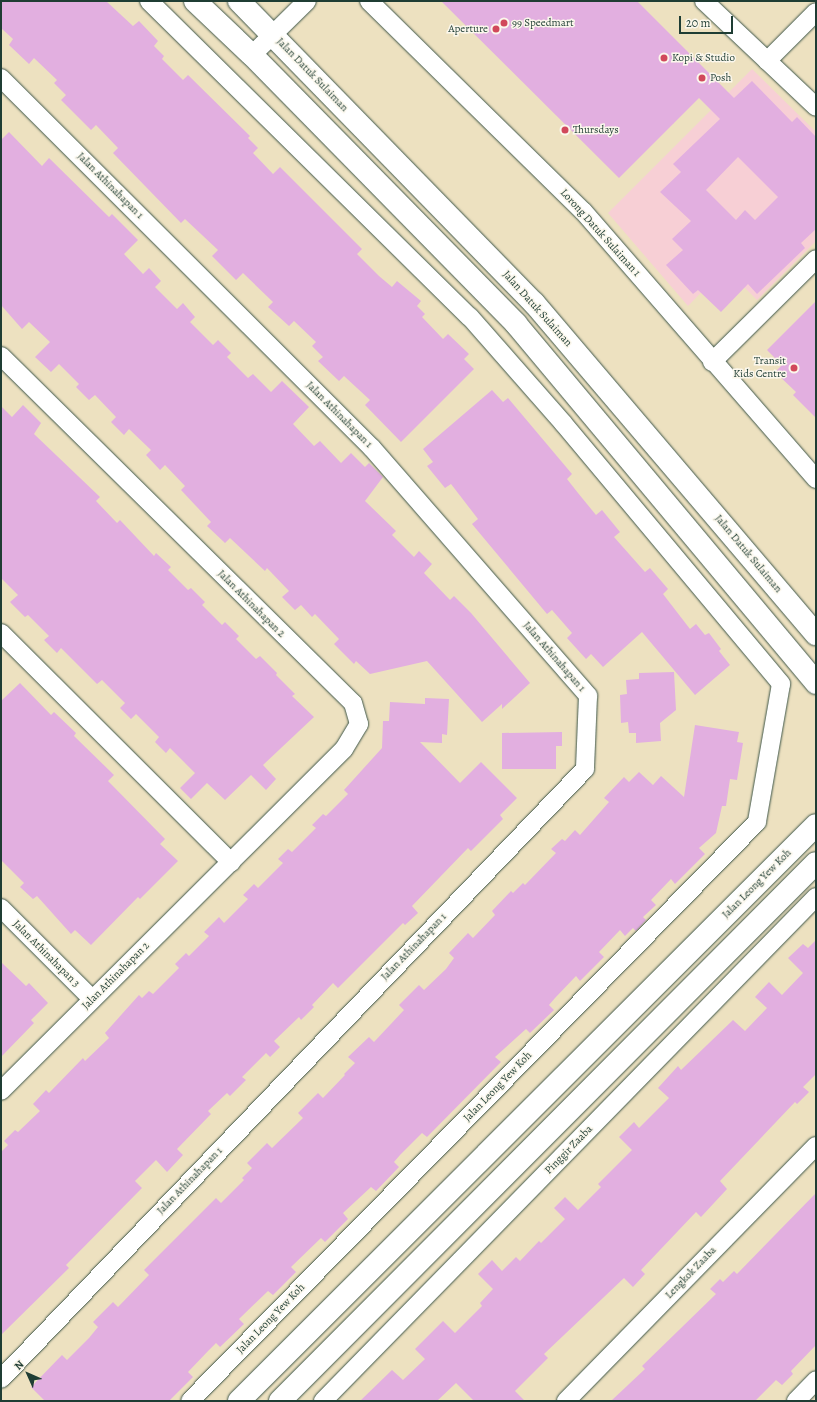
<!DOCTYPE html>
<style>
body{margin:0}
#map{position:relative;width:817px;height:1402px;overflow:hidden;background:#ede1c0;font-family:Alegreya,serif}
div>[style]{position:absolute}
.built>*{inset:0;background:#f7cfd5}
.building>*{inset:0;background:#e2afe0}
.roads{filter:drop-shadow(0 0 1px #3e5649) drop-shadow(0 0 1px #3e5649)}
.minor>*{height:18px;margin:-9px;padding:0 9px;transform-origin:9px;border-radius:9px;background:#fff}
.tertiary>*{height:22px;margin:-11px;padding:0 11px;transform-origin:11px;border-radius:11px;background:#fff}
.secondary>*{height:22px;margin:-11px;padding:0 11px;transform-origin:11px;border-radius:11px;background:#fff}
.dots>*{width:11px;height:11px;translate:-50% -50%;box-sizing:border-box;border:2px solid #fbf7ec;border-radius:50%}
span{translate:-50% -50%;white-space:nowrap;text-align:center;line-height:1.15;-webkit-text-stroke:3px #fbf7ec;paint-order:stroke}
.poi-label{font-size:11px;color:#1f3d34}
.left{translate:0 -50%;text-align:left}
.right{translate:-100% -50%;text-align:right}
.street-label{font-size:11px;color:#1f3d34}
.frame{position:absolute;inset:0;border:2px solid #1f3d34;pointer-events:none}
.north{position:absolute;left:8px;top:1354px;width:40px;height:40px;-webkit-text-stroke:3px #fbf7ec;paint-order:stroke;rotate:315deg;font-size:11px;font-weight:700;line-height:16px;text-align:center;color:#1f3d34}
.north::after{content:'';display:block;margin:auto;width:14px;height:18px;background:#1f3d34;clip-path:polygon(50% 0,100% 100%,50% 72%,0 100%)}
.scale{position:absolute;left:679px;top:16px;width:54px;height:18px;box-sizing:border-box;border:2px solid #1f3d34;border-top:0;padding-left:5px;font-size:12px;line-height:14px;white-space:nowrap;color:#1f3d34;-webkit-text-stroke:3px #fbf7ec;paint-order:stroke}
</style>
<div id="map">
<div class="built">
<i style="clip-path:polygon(752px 69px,816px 132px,816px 241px,757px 300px,725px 268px,688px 306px,608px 213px)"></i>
</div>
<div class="building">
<i style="clip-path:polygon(1px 1px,106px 1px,133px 26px,139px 21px,158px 41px,154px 46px,164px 56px,162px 59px,183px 80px,188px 75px,250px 136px,248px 138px,258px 148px,253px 153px,273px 174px,280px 167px,362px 249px,357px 254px,379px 276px,392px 287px,397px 281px,421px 301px,417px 306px,425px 314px,422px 317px,443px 339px,448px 334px,469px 354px,464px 359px,474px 369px,401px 442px,365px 405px,370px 400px,344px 376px,339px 381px,318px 361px,323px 357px,312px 346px,316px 342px,294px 321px,289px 326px,268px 307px,273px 302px,243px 273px,236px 280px,212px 256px,218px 250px,185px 219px,181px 223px,113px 153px,118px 148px,96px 125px,91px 130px,61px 100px,66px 95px,54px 83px,57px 80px,34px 58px,29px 64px,9px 45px,13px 39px,1px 28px)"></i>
<i style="clip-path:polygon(evenodd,441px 1px,637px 1px,734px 98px,752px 81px,792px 122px,797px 117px,816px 137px,816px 229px,801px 243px,805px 248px,757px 294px,748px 284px,721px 312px,698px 290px,693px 294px,666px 265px,683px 250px,672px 239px,691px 221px,660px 192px,681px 172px,673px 164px,720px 119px,699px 98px,619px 178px,441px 1px,738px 157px,778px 197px,755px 220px,745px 210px,736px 220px,706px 190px,738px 157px)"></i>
<i style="clip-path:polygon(9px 132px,42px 166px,49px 158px,109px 217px,112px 214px,138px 240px,124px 254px,143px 274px,149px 268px,161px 281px,155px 287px,177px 309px,183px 303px,195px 317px,190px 322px,213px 345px,218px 340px,231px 353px,227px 357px,248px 378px,253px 374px,271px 392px,282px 381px,309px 407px,293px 424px,314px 446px,320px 441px,341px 463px,351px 453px,365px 467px,369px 463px,383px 477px,365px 501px,396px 531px,392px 535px,414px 557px,419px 551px,432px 564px,424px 573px,450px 600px,454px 596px,471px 613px,530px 683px,502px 709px,502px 704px,482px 722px,427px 661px,370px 674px,356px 661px,354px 664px,334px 644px,339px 639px,315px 614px,312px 617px,301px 605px,295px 610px,282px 597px,289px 591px,267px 568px,265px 571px,230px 538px,225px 543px,207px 526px,211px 522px,181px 490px,185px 486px,165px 465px,160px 470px,146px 455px,151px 450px,129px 429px,124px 435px,111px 422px,116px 417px,95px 395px,89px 400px,76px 387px,79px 384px,59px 364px,51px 372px,35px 357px,50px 342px,29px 322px,22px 329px,1px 305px,1px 140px)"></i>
<i style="clip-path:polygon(816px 301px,816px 418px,793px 395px,796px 392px,775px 372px,782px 365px,767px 350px)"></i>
<i style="clip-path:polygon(492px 390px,503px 402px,508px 398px,572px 474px,567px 479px,578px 493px,596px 515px,602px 510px,620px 532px,614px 537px,645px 572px,650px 568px,668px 589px,663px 594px,690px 629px,696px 624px,705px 635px,709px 633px,721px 649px,719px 651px,730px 665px,695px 695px,642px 632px,603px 667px,591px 654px,586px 659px,567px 638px,572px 633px,552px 610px,547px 614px,472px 524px,478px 519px,451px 484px,445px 488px,427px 466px,433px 462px,423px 449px)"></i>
<i style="clip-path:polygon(23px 405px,41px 423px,34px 434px,100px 497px,96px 501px,117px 523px,120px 520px,154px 556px,156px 553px,171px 567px,168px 570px,188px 590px,191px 588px,205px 602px,202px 605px,222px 625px,225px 622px,239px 636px,236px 639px,256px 659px,260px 656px,277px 673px,276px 675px,295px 694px,292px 696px,314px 717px,263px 765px,276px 779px,266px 790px,251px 775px,225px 800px,207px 783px,191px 799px,180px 788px,195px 773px,170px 748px,166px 753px,155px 742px,159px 737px,136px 714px,131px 719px,120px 708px,125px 703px,102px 680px,97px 684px,61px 648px,57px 653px,44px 640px,49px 636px,28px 615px,25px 617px,10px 602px,18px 595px,1px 578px,1px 406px,12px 417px)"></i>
<i style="clip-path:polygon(674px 672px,676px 710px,660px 723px,661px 741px,636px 743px,636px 733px,629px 733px,628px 722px,621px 723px,620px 695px,627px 694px,626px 680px,639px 679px,639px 673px)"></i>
<i style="clip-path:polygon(20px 683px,51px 715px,54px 712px,76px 733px,74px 736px,114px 775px,108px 781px,165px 839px,160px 844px,178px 861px,140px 899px,138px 897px,91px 945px,75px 930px,71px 934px,37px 896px,33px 899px,20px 887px,24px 883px,1px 860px,1px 701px)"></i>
<i style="clip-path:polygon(425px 698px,449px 699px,447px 735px,442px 734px,442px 743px,420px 742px,460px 783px,481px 762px,517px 798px,500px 815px,503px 819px,471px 851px,468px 848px,412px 906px,418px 913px,405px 925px,403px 923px,338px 988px,333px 983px,312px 1005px,314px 1007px,301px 1020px,299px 1017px,274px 1041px,280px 1047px,270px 1057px,266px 1053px,242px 1077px,246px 1080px,230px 1096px,227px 1093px,208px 1111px,211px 1114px,177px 1149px,183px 1155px,167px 1172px,156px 1160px,135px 1181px,142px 1188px,66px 1265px,69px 1268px,1px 1335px,1px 1152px,8px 1145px,4px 1141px,15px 1130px,18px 1132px,40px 1111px,33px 1104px,46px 1090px,49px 1093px,83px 1058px,85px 1061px,109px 1038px,105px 1033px,139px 995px,142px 998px,149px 991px,153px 994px,179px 968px,175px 964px,186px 953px,189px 956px,209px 936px,204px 932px,219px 917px,224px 923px,248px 899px,243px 895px,254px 884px,258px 888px,283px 863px,278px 859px,288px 849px,292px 852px,316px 828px,312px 825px,323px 814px,326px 816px,348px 794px,344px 790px,382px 748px,383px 721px,389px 721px,390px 702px,425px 704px)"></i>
<i style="clip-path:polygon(695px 725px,739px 732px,737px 742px,743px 743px,737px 780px,730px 779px,726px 806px,722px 806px,716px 833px,699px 848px,705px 854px,675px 884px,671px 879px,651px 900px,656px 905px,643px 917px,646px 920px,636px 931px,633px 928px,625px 936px,620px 930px,599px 952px,604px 957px,580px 981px,576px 976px,555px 998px,549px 1005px,554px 1010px,530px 1033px,526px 1029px,495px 1057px,501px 1062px,427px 1137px,422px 1133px,400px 1155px,394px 1162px,399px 1167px,376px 1191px,371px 1187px,343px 1213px,348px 1219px,325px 1242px,321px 1238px,291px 1267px,296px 1272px,273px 1295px,268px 1291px,239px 1319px,244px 1324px,220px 1347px,216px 1343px,209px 1350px,188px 1372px,193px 1377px,169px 1401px,45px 1401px,31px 1387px,62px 1355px,67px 1360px,89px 1338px,98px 1327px,93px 1322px,113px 1302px,118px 1307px,149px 1275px,144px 1270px,216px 1198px,221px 1203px,244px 1180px,242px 1178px,252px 1168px,247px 1163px,267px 1143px,272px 1148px,303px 1118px,298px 1113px,318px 1093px,323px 1098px,345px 1075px,344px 1074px,355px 1063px,348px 1057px,369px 1037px,374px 1042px,404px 1010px,399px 1005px,419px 985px,424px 990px,446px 969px,454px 958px,449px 953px,468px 933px,473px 938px,495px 915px,492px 911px,511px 891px,513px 893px,523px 883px,525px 885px,556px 853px,551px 849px,562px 839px,565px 841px,575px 830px,580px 835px,609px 802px,604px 798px,624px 777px,629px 782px,639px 772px,653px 785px,661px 776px,684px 797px)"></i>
<i style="clip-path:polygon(562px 732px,562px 746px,556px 746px,556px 769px,502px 769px,502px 733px)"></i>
<i style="clip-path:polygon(816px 940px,816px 1074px,803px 1087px,809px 1092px,797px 1104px,795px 1102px,720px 1181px,727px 1189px,701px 1217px,696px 1212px,641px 1270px,645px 1274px,633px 1287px,624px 1278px,544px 1354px,548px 1358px,515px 1391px,525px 1401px,474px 1401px,456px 1383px,437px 1401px,360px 1401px,392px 1370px,403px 1380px,425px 1359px,415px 1349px,443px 1321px,455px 1333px,482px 1306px,480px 1303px,493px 1289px,478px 1274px,492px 1260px,502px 1271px,516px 1257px,520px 1261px,539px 1241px,541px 1243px,565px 1219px,554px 1208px,565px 1197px,578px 1210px,601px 1187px,598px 1184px,632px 1150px,619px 1137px,634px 1122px,639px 1128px,669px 1098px,658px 1088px,678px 1066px,681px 1070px,733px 1020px,745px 1031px,767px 1008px,755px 997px,769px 982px,782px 995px,803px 973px,788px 958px,803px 944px,808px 948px)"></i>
<i style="clip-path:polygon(1px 962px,26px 986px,29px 983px,48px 1003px,31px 1020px,34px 1023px,1px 1057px)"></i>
<i style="clip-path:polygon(816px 1193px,816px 1345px,791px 1371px,793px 1374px,782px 1385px,776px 1380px,755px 1401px,611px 1401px,645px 1369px,642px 1366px,716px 1294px,710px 1289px,720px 1279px,723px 1282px,734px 1271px,737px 1274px)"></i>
</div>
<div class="roads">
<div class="minor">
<i style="left:149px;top:1px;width:450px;rotate:44.6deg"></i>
<i style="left:470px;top:317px;width:141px;rotate:48.7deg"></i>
<i style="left:563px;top:423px;width:340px;rotate:50.1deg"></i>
<i style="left:781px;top:684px;width:140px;rotate:99.9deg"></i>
<i style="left:757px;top:822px;width:810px;rotate:134.4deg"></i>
<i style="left:369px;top:1px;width:300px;rotate:44.5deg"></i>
<i style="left:583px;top:211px;width:355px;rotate:49deg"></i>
<i style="left:704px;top:1px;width:154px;rotate:43.4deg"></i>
<i style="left:252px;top:55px;width:77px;rotate:-44.5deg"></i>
<i style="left:767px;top:61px;width:69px;rotate:-45deg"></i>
<i style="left:1px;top:78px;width:524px;rotate:44.92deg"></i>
<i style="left:372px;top:448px;width:329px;rotate:48.9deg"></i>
<i style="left:588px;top:696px;width:73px;rotate:92.4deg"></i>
<i style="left:585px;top:769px;width:844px;rotate:133.75deg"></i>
<i style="left:1px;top:356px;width:494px;rotate:44.6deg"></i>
<i style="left:353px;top:703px;width:22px;rotate:74deg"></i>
<i style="left:359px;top:724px;width:29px;rotate:121deg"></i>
<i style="left:344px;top:749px;width:484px;rotate:135.1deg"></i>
<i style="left:712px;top:362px;width:146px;rotate:-44.7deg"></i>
<i style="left:1px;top:633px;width:325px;rotate:44.9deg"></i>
<i style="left:1px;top:908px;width:129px;rotate:45deg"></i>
<i style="left:323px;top:1401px;width:705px;rotate:-45.63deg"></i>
<i style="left:566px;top:1401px;width:357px;rotate:-45.6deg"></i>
<i style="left:796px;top:1401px;width:29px;rotate:-46deg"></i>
</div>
<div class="tertiary">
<i style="left:239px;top:1401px;width:815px;rotate:-44.95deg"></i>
<i style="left:280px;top:1401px;width:759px;rotate:-45.11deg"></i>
</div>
<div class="secondary">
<i style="left:195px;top:1px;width:79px;rotate:43.5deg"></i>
<i style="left:252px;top:55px;width:377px;rotate:45.5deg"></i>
<i style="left:516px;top:324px;width:468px;rotate:50.1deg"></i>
<i style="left:239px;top:1px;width:422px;rotate:45.7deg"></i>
<i style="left:534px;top:303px;width:435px;rotate:49.6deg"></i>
</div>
</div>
<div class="dots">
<i style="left:504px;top:23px;background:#d1495b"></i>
<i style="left:496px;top:29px;background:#d1495b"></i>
<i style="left:664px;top:58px;background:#d1495b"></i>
<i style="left:702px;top:78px;background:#d1495b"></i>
<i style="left:565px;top:130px;background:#d1495b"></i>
<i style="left:794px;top:368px;background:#d1495b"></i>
</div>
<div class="poi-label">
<span class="left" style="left:512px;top:23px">99 Speedmart</span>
<span class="right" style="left:488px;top:29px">Aperture</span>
<span class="left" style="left:672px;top:58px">Kopi &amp; Studio</span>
<span class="left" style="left:710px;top:78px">Posh</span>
<span class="left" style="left:573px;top:130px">Thursdays</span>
<span class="right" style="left:786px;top:368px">Transit<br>Kids Centre</span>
</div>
<div class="street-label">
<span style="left:312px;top:75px;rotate:46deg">Jalan Datuk Sulaiman</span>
<span style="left:110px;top:186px;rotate:45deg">Jalan Athinahapan 1</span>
<span style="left:600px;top:233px;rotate:48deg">Lorong Datuk Sulaiman 1</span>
<span style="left:537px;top:309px;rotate:48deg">Jalan Datuk Sulaiman</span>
<span style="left:339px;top:415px;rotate:45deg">Jalan Athinahapan 1</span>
<span style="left:748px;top:554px;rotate:50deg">Jalan Datuk Sulaiman</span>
<span style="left:251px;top:604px;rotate:45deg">Jalan Athinahapan 2</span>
<span style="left:554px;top:657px;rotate:49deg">Jalan Athinahapan 1</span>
<span style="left:757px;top:884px;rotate:-45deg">Jalan Leong Yew Koh</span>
<span style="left:414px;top:947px;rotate:-46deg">Jalan Athinahapan 1</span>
<span style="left:46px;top:954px;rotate:45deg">Jalan Athinahapan 3</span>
<span style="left:116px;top:976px;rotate:-45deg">Jalan Athinahapan 2</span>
<span style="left:498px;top:1087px;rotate:-46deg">Jalan Leong Yew Koh</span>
<span style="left:569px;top:1150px;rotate:-46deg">Pinggir Zaaba</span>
<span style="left:190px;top:1181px;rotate:-46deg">Jalan Athinahapan 1</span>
<span style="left:691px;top:1273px;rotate:-46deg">Lengkok Zaaba</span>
<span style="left:271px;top:1319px;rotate:-46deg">Jalan Leong Yew Koh</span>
</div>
<div class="frame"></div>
<div class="north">N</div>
<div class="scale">20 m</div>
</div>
